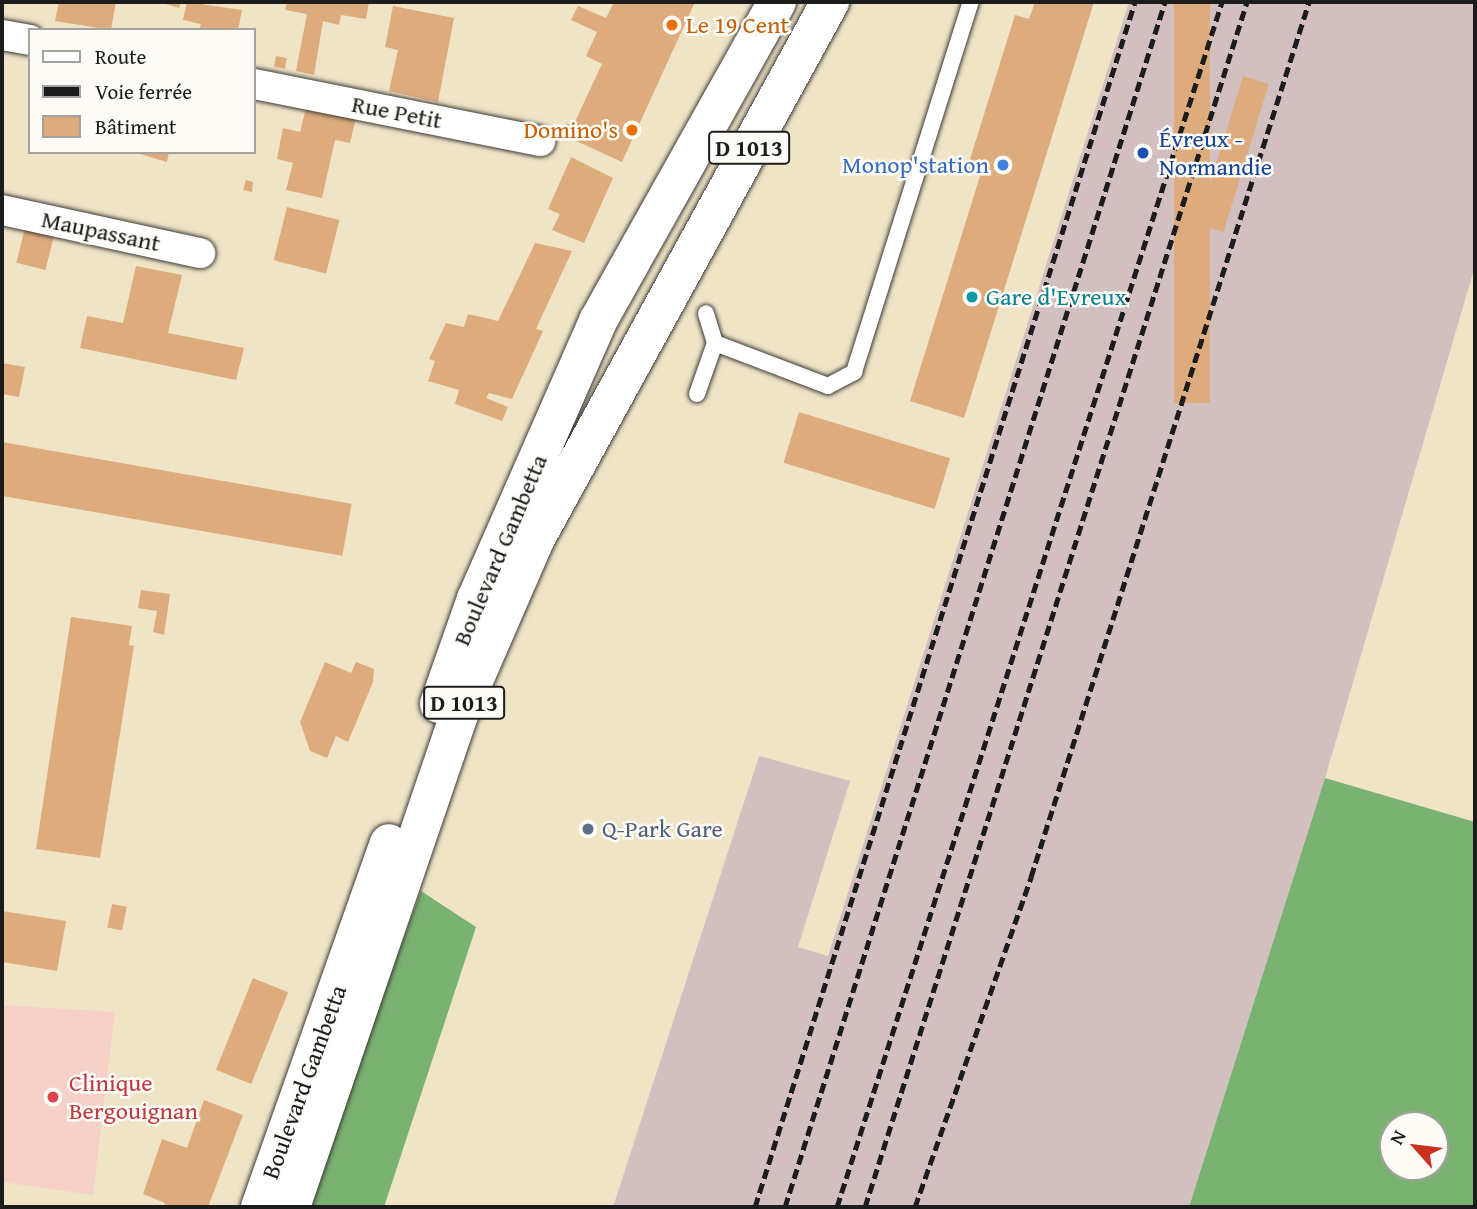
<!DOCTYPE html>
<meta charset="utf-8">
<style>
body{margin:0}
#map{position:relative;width:1477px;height:1209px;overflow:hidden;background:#f0e4c7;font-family:"Gentium Book Plus",serif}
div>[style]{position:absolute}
.built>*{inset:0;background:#f7d1c7}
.industrial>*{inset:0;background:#d2bfc0}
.forest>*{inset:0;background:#7ab271}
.building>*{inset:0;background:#deac7c;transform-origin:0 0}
.roads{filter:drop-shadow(0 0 2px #3c3a36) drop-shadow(0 0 2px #3c3a36)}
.lane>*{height:16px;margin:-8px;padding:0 8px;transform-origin:8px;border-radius:8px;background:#fff}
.street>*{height:30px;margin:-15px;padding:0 15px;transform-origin:15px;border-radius:15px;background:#fff}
.primary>*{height:38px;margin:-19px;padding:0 19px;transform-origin:19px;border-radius:19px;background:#fff}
.rail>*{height:5px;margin-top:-2.5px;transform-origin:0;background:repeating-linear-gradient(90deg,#1c1c1c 0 10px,transparent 0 15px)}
.dots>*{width:19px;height:19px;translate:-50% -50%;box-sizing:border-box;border:4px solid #fdfcf7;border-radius:50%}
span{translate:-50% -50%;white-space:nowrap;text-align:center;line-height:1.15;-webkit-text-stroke:5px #fdfcf7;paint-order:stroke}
.shield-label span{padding:2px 5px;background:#fdfcf7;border:2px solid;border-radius:5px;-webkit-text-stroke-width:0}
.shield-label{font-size:23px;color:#1c1c1c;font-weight:700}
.food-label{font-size:24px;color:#c56008}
.left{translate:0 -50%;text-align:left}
.right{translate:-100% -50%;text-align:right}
.street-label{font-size:24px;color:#1c1c1c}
.transit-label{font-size:24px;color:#164399}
.shop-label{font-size:24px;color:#366cbe}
.culture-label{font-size:24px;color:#0d838f}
.service-label{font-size:24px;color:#4e5e75}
.health-label{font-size:24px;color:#be3a42}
.frame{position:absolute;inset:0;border:4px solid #1c1c1c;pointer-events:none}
.legend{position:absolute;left:28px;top:28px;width:228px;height:126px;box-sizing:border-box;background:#fdfcf7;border:2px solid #a3a29f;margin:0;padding:9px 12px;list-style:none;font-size:21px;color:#1c1c1c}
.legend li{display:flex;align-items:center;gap:14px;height:35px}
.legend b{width:35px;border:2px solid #a3a29f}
.north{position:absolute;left:1379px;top:1111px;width:70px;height:70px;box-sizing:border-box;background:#fdfcf7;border:2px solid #a3a29f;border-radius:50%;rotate:298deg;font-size:19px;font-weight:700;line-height:28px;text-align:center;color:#1c1c1c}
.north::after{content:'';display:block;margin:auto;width:24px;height:32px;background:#c8321e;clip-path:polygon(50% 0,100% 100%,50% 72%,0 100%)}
</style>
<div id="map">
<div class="built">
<i style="clip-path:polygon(2px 1005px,115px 1012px,93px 1195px,2px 1182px)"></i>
</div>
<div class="industrial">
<i style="clip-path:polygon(1129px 2px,1475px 2px,1475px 266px,1325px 778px,1189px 1207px,613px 1207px,759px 756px,850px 781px,798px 947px,828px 956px)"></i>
</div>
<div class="forest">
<i style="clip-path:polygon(evenodd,1325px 778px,1475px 822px,1475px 1207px,1189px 1207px,1325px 778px,1393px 1125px,1435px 1125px,1435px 1167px,1393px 1167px,1393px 1125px)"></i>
<i style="clip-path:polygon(421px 891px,476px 927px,384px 1207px,304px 1207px)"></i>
</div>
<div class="building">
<i style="clip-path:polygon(59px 2px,116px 2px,111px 30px,55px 21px)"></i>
<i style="clip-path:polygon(159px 2px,181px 2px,179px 8px)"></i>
<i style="clip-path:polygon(187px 2px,242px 10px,238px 30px,199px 30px,201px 24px,183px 20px)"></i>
<i style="clip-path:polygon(287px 2px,369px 2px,366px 19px,341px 15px,339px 25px,323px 21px,314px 75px,296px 71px,307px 14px,285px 10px)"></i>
<i style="clip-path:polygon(614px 2px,695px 2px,622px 162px,561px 134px,567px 123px,573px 126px,602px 64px,586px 56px,597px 32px,571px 20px,578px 6px,606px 18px)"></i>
<i style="clip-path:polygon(1035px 2px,1094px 2px,964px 418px,910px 401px,980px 176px,966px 172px,1015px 15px,1029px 19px)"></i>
<i style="left:1174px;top:2px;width:36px;height:401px"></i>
<i style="clip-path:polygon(393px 6px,454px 18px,438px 102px,389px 91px,398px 50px,385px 47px)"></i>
<i style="left:276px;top:56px;width:11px;height:11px;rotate:10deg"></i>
<i style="left:1243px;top:76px;width:27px;height:155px;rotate:17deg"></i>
<i style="clip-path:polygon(306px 108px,356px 118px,350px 143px,335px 140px,322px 198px,286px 190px,293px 163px,277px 159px,283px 128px,300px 132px)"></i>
<i style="clip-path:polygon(133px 152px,169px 152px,167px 162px)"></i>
<i style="clip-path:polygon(571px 157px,613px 178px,584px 243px,552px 230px,560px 214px,548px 209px)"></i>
<i style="clip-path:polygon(246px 180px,253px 182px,252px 192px,243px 190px)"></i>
<i style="left:287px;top:207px;width:54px;height:55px;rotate:14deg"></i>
<i style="left:26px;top:224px;width:30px;height:40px;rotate:14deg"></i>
<i style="clip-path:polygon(535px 243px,572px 251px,536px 329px,543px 331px,512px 399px,489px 393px,486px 398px,508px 407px,502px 421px,455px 404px,459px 390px,428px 381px,435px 361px,429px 359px,446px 323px,464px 327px,468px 314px,498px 321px)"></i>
<i style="clip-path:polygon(136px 266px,182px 275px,168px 333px,244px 348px,236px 380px,80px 348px,87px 316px,123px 323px)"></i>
<i style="clip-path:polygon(2px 363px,25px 367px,19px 397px,2px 394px)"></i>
<i style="left:799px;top:412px;width:158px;height:53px;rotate:17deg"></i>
<i style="left:2px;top:442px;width:355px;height:53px;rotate:10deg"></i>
<i style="clip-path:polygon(141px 590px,170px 594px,164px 635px,153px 632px,157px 611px,138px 608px)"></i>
<i style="clip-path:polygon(71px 617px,132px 626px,129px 645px,134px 646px,100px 858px,36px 849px)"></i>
<i style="clip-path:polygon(325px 662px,351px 673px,356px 662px,374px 669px,373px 682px,348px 742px,336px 736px,327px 758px,310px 751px,300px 722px)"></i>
<i style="left:112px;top:904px;width:15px;height:24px;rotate:11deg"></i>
<i style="clip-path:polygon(2px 911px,66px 921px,57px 971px,2px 962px)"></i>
<i style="left:253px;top:978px;width:38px;height:99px;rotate:22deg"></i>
<i style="clip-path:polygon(204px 1100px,243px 1115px,208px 1207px,164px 1207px,165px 1203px,143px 1194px,162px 1139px,187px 1148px)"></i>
</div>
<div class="roads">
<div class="lane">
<i style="left:715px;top:343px;width:121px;rotate:20.8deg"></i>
<i style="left:828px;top:386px;width:30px;rotate:-28deg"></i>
<i style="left:854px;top:372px;width:388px;rotate:-72.5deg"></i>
<i style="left:697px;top:394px;width:54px;rotate:-70.6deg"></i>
<i style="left:715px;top:343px;width:31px;rotate:-107deg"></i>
</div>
<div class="street">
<i style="left:2px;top:35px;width:28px;rotate:10deg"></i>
<i style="left:254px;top:84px;width:292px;rotate:11.3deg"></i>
<i style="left:2px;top:210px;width:203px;rotate:12.3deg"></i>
</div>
<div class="primary">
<i style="left:439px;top:704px;width:111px;rotate:-70.6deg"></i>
<i style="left:476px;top:599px;width:304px;rotate:-66.3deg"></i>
<i style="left:598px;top:321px;width:366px;rotate:-60.7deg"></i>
<i style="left:260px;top:1207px;width:386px;rotate:-70.5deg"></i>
<i style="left:291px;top:1207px;width:520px;rotate:-71.15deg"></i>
<i style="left:459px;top:715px;width:191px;rotate:-66.5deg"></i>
<i style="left:535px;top:540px;width:614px;rotate:-61.26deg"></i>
</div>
</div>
<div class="rail">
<i style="left:755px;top:1207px;width:1263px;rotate:-72.5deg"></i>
<i style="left:785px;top:1207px;width:1263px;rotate:-72.5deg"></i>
<i style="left:837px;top:1207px;width:1265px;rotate:-72.28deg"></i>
<i style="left:865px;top:1207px;width:1264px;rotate:-72.41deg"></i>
<i style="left:915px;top:1207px;width:350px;rotate:-70.6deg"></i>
<i style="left:1031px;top:877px;width:918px;rotate:-72.37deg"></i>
</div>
<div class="dots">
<i style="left:672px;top:25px;background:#e8710a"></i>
<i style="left:632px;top:130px;background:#e8710a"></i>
<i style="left:1143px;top:153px;background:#1a4fb4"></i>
<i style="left:1003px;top:165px;background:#3f7fe0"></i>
<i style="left:972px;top:297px;background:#0f9aa8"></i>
<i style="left:588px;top:829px;background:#5c6f8a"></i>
<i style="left:53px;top:1097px;background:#e0444e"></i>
</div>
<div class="shield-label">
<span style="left:749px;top:148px">D 1013</span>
<span style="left:464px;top:703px">D 1013</span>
</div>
<div class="food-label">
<span class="left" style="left:686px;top:25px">Le 19 Cent</span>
<span class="right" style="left:618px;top:130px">Domino's</span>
</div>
<div class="street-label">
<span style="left:397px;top:112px;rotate:11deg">Rue Petit</span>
<span style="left:101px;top:231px;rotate:12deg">Maupassant</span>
<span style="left:500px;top:550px;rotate:-67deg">Boulevard Gambetta</span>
<span style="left:304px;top:1082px;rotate:-70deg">Boulevard Gambetta</span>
</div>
<div class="transit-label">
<span class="left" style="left:1159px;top:153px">Évreux -<br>Normandie</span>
</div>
<div class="shop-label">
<span class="right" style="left:989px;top:165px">Monop'station</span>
</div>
<div class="culture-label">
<span class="left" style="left:986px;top:297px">Gare d'Evreux</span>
</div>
<div class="service-label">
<span class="left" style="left:602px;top:829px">Q-Park Gare</span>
</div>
<div class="health-label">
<span class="left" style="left:69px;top:1097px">Clinique<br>Bergouignan</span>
</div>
<div class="frame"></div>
<ul class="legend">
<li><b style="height:9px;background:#fff"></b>Route</li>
<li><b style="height:9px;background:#1c1c1c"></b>Voie ferrée</li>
<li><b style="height:19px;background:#deac7c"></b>Bâtiment</li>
</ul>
<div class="north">N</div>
</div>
